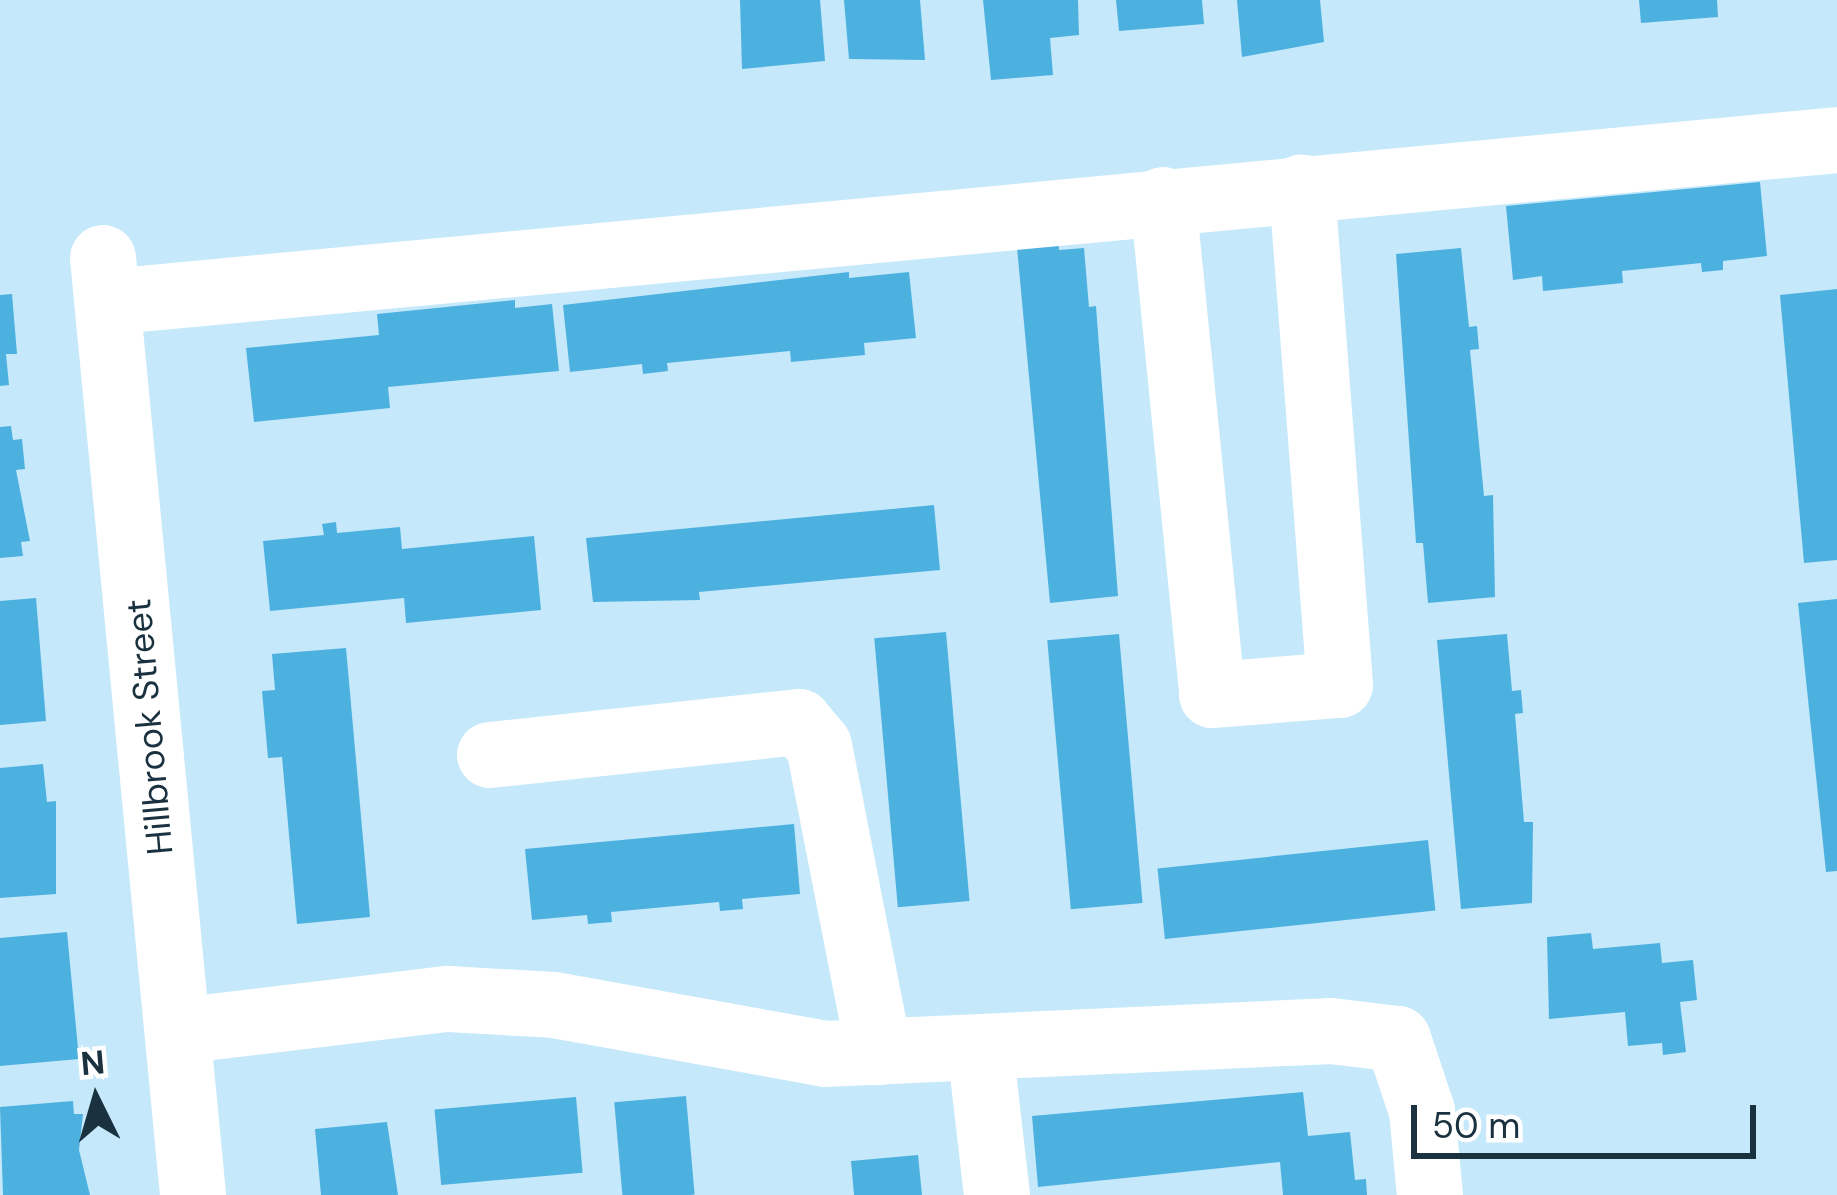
<!DOCTYPE html>
<style>
body{margin:0}
#map{position:relative;width:1837px;height:1195px;overflow:hidden;background:#c5e8fb;font-family:"DM Sans",sans-serif}
div>[style]{position:absolute}
.building>*{inset:0;background:#4db1e0;transform-origin:0 0}
.minor>*{height:66px;margin:-33px;padding:0 33px;transform-origin:33px;border-radius:33px;background:#fff}
span{translate:-50% -50%;white-space:nowrap;text-align:center;line-height:1.15;-webkit-text-stroke:9px #fff;paint-order:stroke}
.street-label{font-size:36px;color:#1a323f}
.north{position:absolute;left:36px;top:1039px;width:120px;height:120px;-webkit-text-stroke:9px #fff;paint-order:stroke;rotate:355deg;font-size:33px;font-weight:700;line-height:48px;text-align:center;color:#1a323f}
.north::after{content:'';display:block;margin:auto;width:42px;height:54px;background:#1a323f;clip-path:polygon(50% 0,100% 100%,50% 72%,0 100%)}
.scale{position:absolute;left:1411px;top:1105px;width:345px;height:54px;box-sizing:border-box;border:6px solid #1a323f;border-top:0;padding-left:15px;font-size:36px;line-height:42px;white-space:nowrap;color:#1a323f;-webkit-text-stroke:9px #fff;paint-order:stroke}
</style>
<div id="map">
<div class="building">
<i style="clip-path:polygon(740px 0,820px 0,825px 61px,742px 69px)"></i>
<i style="clip-path:polygon(844px 0,920px 0,925px 60px,849px 59px)"></i>
<i style="clip-path:polygon(983px 0,1078px 0,1079px 35px,1050px 38px,1053px 75px,991px 80px)"></i>
<i style="clip-path:polygon(1116px 0,1202px 0,1204px 24px,1119px 31px)"></i>
<i style="clip-path:polygon(1237px 0,1320px 0,1324px 42px,1242px 57px)"></i>
<i style="clip-path:polygon(1639px 0,1717px 0,1718px 17px,1641px 23px)"></i>
<i style="clip-path:polygon(1760px 182px,1767px 256px,1723px 261px,1723px 270px,1702px 272px,1701px 263px,1622px 271px,1623px 283px,1543px 291px,1542px 276px,1513px 280px,1506px 206px)"></i>
<i style="clip-path:polygon(1057px 223px,1059px 250px,1084px 248px,1089px 307px,1096px 306px,1118px 596px,1050px 603px,1015px 226px)"></i>
<i style="clip-path:polygon(1461px 248px,1469px 327px,1477px 326px,1479px 349px,1470px 350px,1484px 496px,1493px 495px,1495px 597px,1428px 603px,1423px 543px,1416px 543px,1396px 254px)"></i>
<i style="clip-path:polygon(849px 272px,849px 278px,909px 272px,916px 338px,864px 343px,865px 355px,791px 362px,790px 351px,667px 363px,668px 371px,643px 374px,642px 364px,570px 372px,563px 305px)"></i>
<i style="clip-path:polygon(1837px 289px,1837px 560px,1804px 563px,1780px 295px)"></i>
<i style="clip-path:polygon(12px 294px,17px 354px,6px 354px,9px 385px,0 386px,0 295px)"></i>
<i style="clip-path:polygon(515px 300px,515px 308px,552px 304px,559px 371px,388px 387px,390px 408px,254px 422px,246px 348px,379px 335px,377px 314px)"></i>
<i style="clip-path:polygon(11px 426px,13px 440px,22px 439px,25px 469px,16px 470px,30px 541px,21px 542px,23px 556px,0 558px,0 427px)"></i>
<i style="clip-path:polygon(934px 505px,940px 570px,699px 592px,700px 600px,593px 602px,586px 538px)"></i>
<i style="clip-path:polygon(336px 522px,337px 533px,400px 527px,402px 549px,534px 536px,541px 610px,406px 623px,404px 598px,270px 611px,263px 541px,324px 535px,322px 524px)"></i>
<i style="clip-path:polygon(36px 598px,46px 721px,0 725px,0 601px)"></i>
<i style="clip-path:polygon(1837px 599px,1837px 871px,1826px 872px,1798px 603px)"></i>
<i style="left:946px;top:632px;width:270px;height:72px;rotate:85deg"></i>
<i style="left:1119px;top:634px;width:270px;height:72px;rotate:85deg"></i>
<i style="clip-path:polygon(1507px 634px,1512px 691px,1521px 690px,1523px 713px,1515px 714px,1524px 822px,1533px 822px,1532px 903px,1461px 909px,1437px 640px)"></i>
<i style="clip-path:polygon(346px 648px,370px 917px,297px 924px,282px 757px,268px 758px,262px 691px,275px 690px,272px 654px)"></i>
<i style="clip-path:polygon(43px 764px,47px 802px,56px 801px,56px 894px,0 898px,0 768px)"></i>
<i style="clip-path:polygon(794px 824px,800px 894px,742px 899px,743px 909px,720px 911px,719px 902px,611px 912px,612px 922px,588px 924px,587px 915px,532px 920px,525px 849px)"></i>
<i style="left:1428px;top:840px;width:71px;height:272px;rotate:84deg"></i>
<i style="clip-path:polygon(67px 932px,79px 1059px,0 1066px,0 938px)"></i>
<i style="clip-path:polygon(1591px 933px,1593px 949px,1660px 943px,1662px 963px,1693px 960px,1697px 1000px,1680px 1002px,1686px 1052px,1663px 1055px,1662px 1043px,1628px 1046px,1625px 1012px,1549px 1019px,1547px 937px)"></i>
<i style="clip-path:polygon(1303px 1092px,1308px 1136px,1350px 1132px,1355px 1180px,1366px 1179px,1367px 1195px,1283px 1195px,1280px 1162px,1038px 1187px,1032px 1116px)"></i>
<i style="left:686px;top:1096px;width:99px;height:72px;rotate:85deg"></i>
<i style="left:576px;top:1097px;width:76px;height:142px;rotate:85deg"></i>
<i style="clip-path:polygon(73px 1101px,74px 1114px,83px 1114px,79px 1150px,90px 1195px,3px 1195px,0 1107px)"></i>
<i style="clip-path:polygon(387px 1122px,398px 1195px,321px 1195px,315px 1129px)"></i>
<i style="clip-path:polygon(918px 1155px,922px 1195px,854px 1195px,851px 1161px)"></i>
</div>
<div class="minor">
<i style="left:1163px;top:200px;width:497px;rotate:84.3deg"></i>
<i style="left:1212px;top:695px;width:128px;rotate:-4.5deg"></i>
<i style="left:1340px;top:685px;width:499px;rotate:-94.4deg"></i>
<i style="left:103px;top:258px;width:941px;rotate:84.51deg"></i>
<i style="left:108px;top:302px;width:1737px;rotate:-5.35deg"></i>
<i style="left:490px;top:755px;width:311px;rotate:-6.1deg"></i>
<i style="left:799px;top:722px;width:31px;rotate:50deg"></i>
<i style="left:819px;top:746px;width:312px;rotate:78.9deg"></i>
<i style="left:178px;top:1031px;width:272px;rotate:-6.8deg"></i>
<i style="left:448px;top:999px;width:106px;rotate:3.2deg"></i>
<i style="left:554px;top:1005px;width:275px;rotate:10.2deg"></i>
<i style="left:825px;top:1054px;width:507px;rotate:-2.6deg"></i>
<i style="left:1331px;top:1031px;width:67px;rotate:6.8deg"></i>
<i style="left:1398px;top:1039px;width:76px;rotate:71.6deg"></i>
<i style="left:1422px;top:1111px;width:84px;rotate:84.6deg"></i>
<i style="left:980px;top:1048px;width:148px;rotate:83.4deg"></i>
</div>
<div class="street-label">
<span style="left:149px;top:727px;rotate:-95deg">Hillbrook Street</span>
</div>
<div class="north">N</div>
<div class="scale">50 m</div>
</div>
